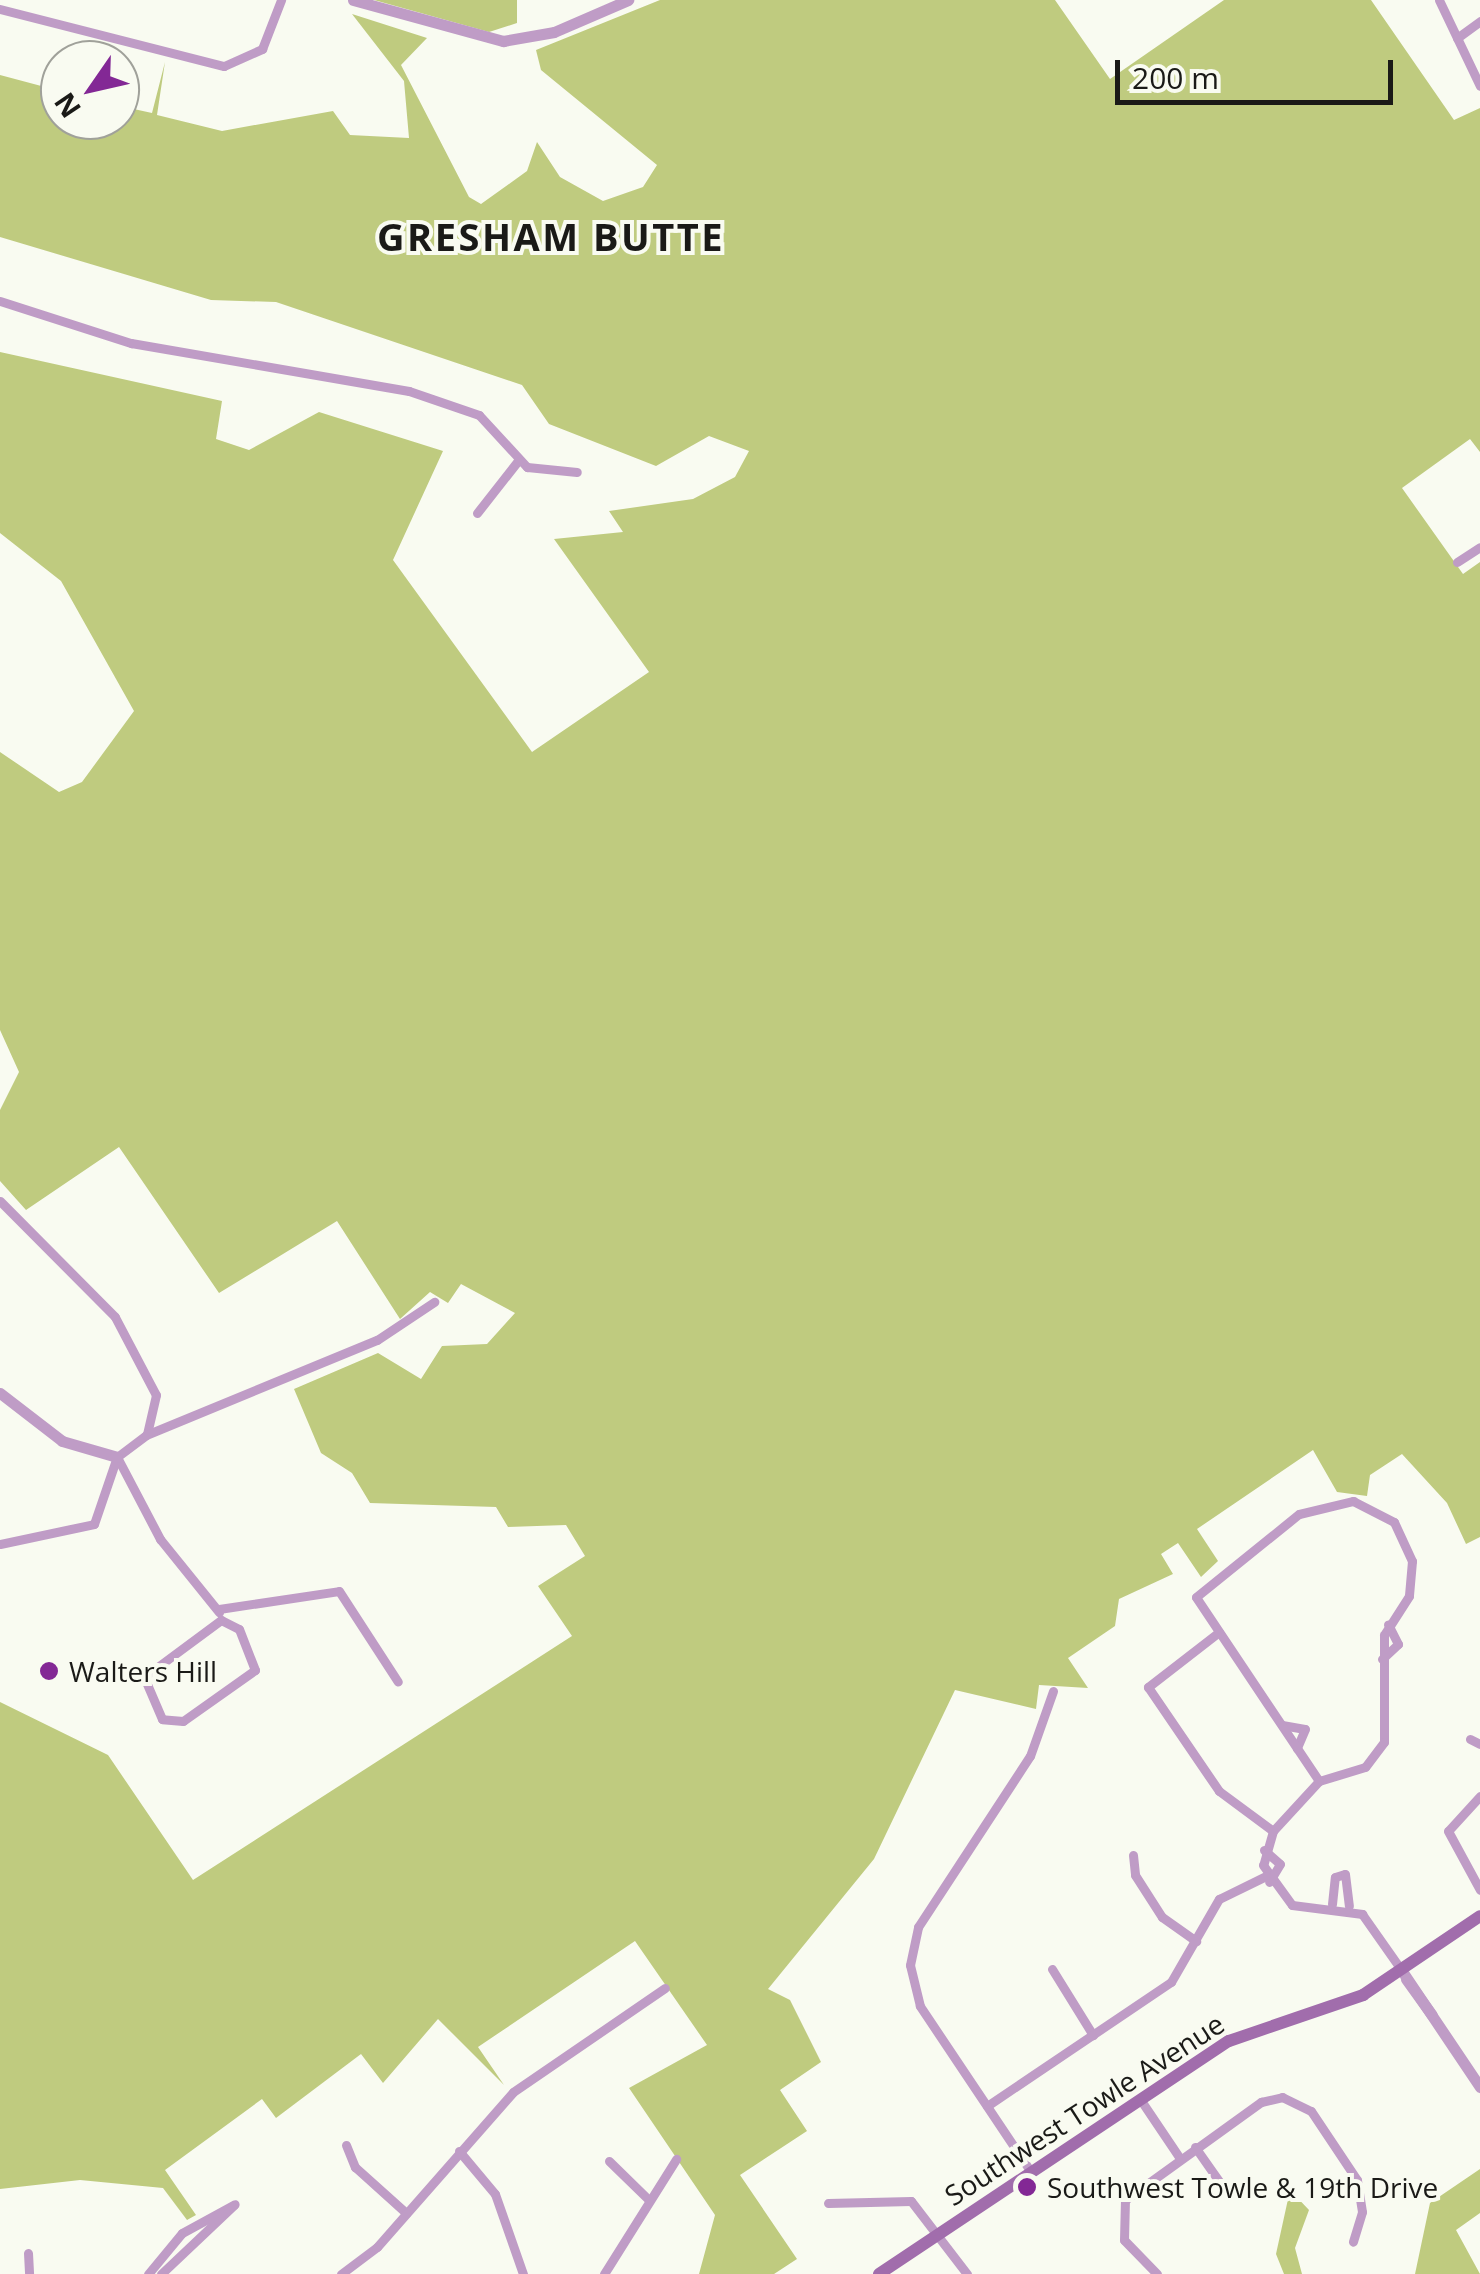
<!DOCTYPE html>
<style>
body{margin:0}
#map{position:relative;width:1480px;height:2274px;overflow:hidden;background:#f9fbf1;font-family:"Open Sans",sans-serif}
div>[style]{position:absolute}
.forest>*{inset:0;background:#bfcb7f}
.minor>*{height:9px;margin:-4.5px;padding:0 4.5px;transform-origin:4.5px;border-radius:4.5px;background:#bf9cc6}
.tertiary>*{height:11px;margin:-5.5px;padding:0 5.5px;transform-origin:5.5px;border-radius:5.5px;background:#bf9cc6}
.secondary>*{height:12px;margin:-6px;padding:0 6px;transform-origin:6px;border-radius:6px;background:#a16dac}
.dots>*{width:28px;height:28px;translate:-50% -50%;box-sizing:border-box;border:5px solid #f9fbf1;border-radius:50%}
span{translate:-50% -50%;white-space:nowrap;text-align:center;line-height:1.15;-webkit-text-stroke:8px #f9fbf1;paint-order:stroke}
.poi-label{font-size:28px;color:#1a1a17}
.left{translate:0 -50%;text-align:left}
.street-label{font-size:28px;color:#1a1a17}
.district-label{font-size:38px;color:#1a1a17;font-weight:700;letter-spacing:2.5px}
.north{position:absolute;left:40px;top:40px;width:100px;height:100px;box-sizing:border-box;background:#f9fbf1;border:2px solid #a0a19a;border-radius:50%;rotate:236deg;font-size:28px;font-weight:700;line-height:40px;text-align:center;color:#1a1a17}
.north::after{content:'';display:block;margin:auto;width:35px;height:45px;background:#832895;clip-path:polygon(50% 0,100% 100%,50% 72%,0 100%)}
.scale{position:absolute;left:1115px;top:60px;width:278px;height:45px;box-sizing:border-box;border:5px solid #1a1a17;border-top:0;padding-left:12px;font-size:30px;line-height:35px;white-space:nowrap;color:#1a1a17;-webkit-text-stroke:8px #f9fbf1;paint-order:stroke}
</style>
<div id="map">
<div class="forest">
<i style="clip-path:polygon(374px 0,517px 0,517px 23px,489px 32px)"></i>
<i style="clip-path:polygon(660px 0,1055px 0,1110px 79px,1224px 0,1371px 0,1454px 120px,1480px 108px,1480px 452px,1470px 439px,1402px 488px,1463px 574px,1480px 562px,1480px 1537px,1466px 1544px,1447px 1503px,1402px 1454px,1370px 1475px,1367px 1496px,1337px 1492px,1313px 1450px,1197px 1529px,1218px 1561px,1201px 1577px,1178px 1543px,1161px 1554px,1173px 1574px,1119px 1599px,1115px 1626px,1068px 1658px,1088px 1688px,1039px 1685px,1036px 1709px,955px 1690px,874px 1859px,768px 1989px,790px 2000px,821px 2062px,780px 2090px,807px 2131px,740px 2175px,797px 2259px,774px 2274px,699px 2274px,715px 2215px,629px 2088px,707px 2045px,635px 1941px,478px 2047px,504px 2085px,438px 2019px,383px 2083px,361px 2054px,276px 2118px,262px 2099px,165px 2170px,196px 2215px,187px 2220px,163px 2188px,80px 2180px,0 2189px,0 1702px,108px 1755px,193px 1880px,572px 1636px,538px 1586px,585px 1556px,566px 1525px,508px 1527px,496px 1507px,370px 1503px,352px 1473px,321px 1453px,294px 1389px,378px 1353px,421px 1379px,442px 1346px,487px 1344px,515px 1313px,461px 1284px,448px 1303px,430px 1292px,400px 1319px,337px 1221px,219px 1293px,119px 1147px,26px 1210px,0 1181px,0 1110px,19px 1072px,0 1030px,0 752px,59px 792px,82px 782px,134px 711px,61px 581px,0 533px,0 352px,222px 401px,216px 439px,249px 450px,319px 412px,443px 451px,393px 560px,532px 752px,649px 672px,554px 539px,623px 532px,609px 511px,693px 499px,735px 477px,749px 451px,709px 436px,656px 466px,549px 424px,522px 385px,276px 302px,211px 300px,0 237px,0 75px,60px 91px,60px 120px,120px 120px,120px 106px,152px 113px,165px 62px,157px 115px,222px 131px,333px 111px,350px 135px,409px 138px,404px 81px,352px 14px,427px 38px,401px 65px,469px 197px,481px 204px,527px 171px,537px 142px,560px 177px,603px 201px,643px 187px,657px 165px,541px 70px,536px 50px)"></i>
<i style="clip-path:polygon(1480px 2169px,1480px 2213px,1456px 2230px,1480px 2274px,1415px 2274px,1430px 2203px)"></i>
<i style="clip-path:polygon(1290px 2190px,1309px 2210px,1295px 2248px,1302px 2274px,1284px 2274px,1276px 2254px)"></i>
</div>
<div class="minor">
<i style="left:1439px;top:0;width:95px;rotate:64.5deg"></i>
<i style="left:0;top:9px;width:231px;rotate:14.3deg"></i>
<i style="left:224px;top:66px;width:42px;rotate:-24.1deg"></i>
<i style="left:262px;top:49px;width:53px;rotate:-68.8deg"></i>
<i style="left:1457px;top:38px;width:29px;rotate:-36deg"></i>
<i style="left:0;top:301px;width:138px;rotate:17.8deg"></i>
<i style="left:131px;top:343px;width:282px;rotate:9.8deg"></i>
<i style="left:409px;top:391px;width:74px;rotate:18.9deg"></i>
<i style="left:479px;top:415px;width:71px;rotate:47.3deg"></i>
<i style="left:527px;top:467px;width:50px;rotate:5.7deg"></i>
<i style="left:477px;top:513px;width:65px;rotate:-51.9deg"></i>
<i style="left:1457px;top:562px;width:27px;rotate:-33deg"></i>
<i style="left:0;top:1201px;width:163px;rotate:45.2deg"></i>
<i style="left:115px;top:1317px;width:88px;rotate:62.3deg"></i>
<i style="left:156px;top:1395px;width:39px;rotate:103deg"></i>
<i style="left:117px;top:1457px;width:36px;rotate:-37deg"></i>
<i style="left:146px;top:1435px;width:250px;rotate:-22.4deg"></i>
<i style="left:377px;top:1340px;width:69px;rotate:-33.7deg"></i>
<i style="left:117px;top:1457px;width:93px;rotate:62.3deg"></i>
<i style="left:160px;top:1539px;width:94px;rotate:51.1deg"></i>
<i style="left:0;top:1544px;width:96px;rotate:-12deg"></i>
<i style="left:94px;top:1524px;width:71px;rotate:-71.1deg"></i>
<i style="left:219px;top:1609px;width:121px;rotate:-8.5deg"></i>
<i style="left:339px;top:1591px;width:108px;rotate:57deg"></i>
<i style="left:221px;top:1620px;width:20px;rotate:27deg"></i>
<i style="left:239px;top:1629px;width:44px;rotate:68.7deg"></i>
<i style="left:255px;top:1670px;width:88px;rotate:144.7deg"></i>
<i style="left:183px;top:1721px;width:21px;rotate:-175deg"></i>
<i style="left:162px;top:1719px;width:46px;rotate:-113.2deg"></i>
<i style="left:144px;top:1677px;width:96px;rotate:-36.5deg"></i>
<i style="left:1219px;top:1632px;width:90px;rotate:142.2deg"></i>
<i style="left:1148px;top:1687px;width:126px;rotate:55.7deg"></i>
<i style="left:1219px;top:1791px;width:67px;rotate:36.5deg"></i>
<i style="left:1382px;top:1659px;width:22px;rotate:-43deg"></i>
<i style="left:1398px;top:1644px;width:22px;rotate:-117deg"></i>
<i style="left:1282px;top:1725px;width:23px;rotate:10deg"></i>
<i style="left:1305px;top:1729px;width:21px;rotate:113deg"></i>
<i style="left:1470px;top:1739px;width:11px;rotate:27deg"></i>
<i style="left:1319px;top:1781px;width:221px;rotate:-123.8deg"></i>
<i style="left:1196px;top:1597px;width:132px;rotate:-38.9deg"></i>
<i style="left:1299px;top:1514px;width:56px;rotate:-13.5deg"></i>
<i style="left:1353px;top:1501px;width:46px;rotate:27.1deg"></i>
<i style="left:1394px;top:1522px;width:43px;rotate:65.2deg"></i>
<i style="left:1412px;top:1561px;width:35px;rotate:95deg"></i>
<i style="left:1409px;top:1596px;width:46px;rotate:122.7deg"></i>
<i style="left:1384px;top:1635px;width:107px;rotate:90deg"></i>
<i style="left:1384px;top:1742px;width:31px;rotate:127deg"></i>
<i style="left:1365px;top:1767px;width:48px;rotate:163.1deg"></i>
<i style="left:1319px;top:1781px;width:68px;rotate:132.6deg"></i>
<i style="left:1273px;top:1831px;width:35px;rotate:106deg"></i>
<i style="left:1263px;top:1865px;width:49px;rotate:54.1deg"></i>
<i style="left:1292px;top:1905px;width:71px;rotate:7.3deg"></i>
<i style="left:1362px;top:1914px;width:70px;rotate:54.9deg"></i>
<i style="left:1480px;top:1796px;width:47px;rotate:132.4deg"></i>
<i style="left:1448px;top:1831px;width:67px;rotate:61.5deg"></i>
<i style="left:1264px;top:1850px;width:21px;rotate:41deg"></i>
<i style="left:1280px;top:1864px;width:21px;rotate:121deg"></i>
<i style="left:1133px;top:1855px;width:20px;rotate:84deg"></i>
<i style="left:1135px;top:1875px;width:50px;rotate:57.3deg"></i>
<i style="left:1162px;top:1917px;width:42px;rotate:35.2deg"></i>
<i style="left:1332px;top:1904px;width:27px;rotate:-84deg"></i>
<i style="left:1335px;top:1877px;width:10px;rotate:-17deg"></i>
<i style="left:1345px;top:1874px;width:32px;rotate:83deg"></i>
<i style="left:1052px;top:1969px;width:78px;rotate:58.2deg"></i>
<i style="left:1140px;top:2099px;width:70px;rotate:56.1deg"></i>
<i style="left:987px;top:2106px;width:222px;rotate:-34deg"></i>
<i style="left:1171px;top:1982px;width:96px;rotate:-60deg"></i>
<i style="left:1219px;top:1899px;width:52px;rotate:-26.1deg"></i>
<i style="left:346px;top:2145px;width:24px;rotate:68deg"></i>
<i style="left:355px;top:2167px;width:69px;rotate:42deg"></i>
<i style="left:1195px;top:2147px;width:45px;rotate:54.9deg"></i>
<i style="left:1221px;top:2184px;width:20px;rotate:24deg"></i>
<i style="left:459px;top:2151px;width:56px;rotate:50.1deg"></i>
<i style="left:495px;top:2194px;width:85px;rotate:70.7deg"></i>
<i style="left:609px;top:2161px;width:56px;rotate:44.3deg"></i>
<i style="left:1031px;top:2172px;width:200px;rotate:-123.8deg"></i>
<i style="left:920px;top:2006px;width:42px;rotate:-103.7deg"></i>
<i style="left:910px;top:1965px;width:39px;rotate:-78deg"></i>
<i style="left:918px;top:1927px;width:204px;rotate:-56.8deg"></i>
<i style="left:1030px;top:1756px;width:69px;rotate:-70.5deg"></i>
<i style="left:828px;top:2203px;width:83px;rotate:-1.4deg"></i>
<i style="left:911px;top:2201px;width:92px;rotate:52.5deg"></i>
<i style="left:28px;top:2253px;width:21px;rotate:87deg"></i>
<i style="left:148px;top:2274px;width:53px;rotate:-50.3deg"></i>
<i style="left:182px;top:2233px;width:60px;rotate:-28.7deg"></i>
<i style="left:161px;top:2274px;width:100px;rotate:-43.4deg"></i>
<i style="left:341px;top:2274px;width:45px;rotate:-36.9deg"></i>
<i style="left:377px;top:2247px;width:206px;rotate:-48.7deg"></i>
<i style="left:513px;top:2092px;width:184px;rotate:-34.4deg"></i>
<i style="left:604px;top:2274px;width:136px;rotate:-57.9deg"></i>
<i style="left:1157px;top:2274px;width:47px;rotate:-134.1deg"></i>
<i style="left:1124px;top:2240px;width:40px;rotate:-88.6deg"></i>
<i style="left:1125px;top:2200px;width:168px;rotate:-35.8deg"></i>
<i style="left:1261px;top:2102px;width:22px;rotate:-13deg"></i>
<i style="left:1282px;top:2097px;width:32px;rotate:26deg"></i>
<i style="left:1311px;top:2111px;width:83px;rotate:56.3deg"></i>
<i style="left:1357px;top:2180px;width:32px;rotate:81deg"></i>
<i style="left:1362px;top:2212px;width:31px;rotate:107deg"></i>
</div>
<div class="tertiary">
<i style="left:353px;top:0;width:156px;rotate:15.3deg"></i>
<i style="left:503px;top:41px;width:52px;rotate:-10deg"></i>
<i style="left:554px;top:32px;width:81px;rotate:-23.4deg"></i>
<i style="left:0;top:1393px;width:78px;rotate:37.7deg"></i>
<i style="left:62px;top:1441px;width:57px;rotate:16.2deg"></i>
<i style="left:1402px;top:1971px;width:140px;rotate:56.1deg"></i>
<i style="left:1406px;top:1979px;width:44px;rotate:54.2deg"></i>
</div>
<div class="secondary">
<i style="left:879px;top:2274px;width:420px;rotate:-33.7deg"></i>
<i style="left:1229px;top:2041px;width:142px;rotate:-18.9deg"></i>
<i style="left:1363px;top:1995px;width:141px;rotate:-34deg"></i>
</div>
<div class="dots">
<i style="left:49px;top:1671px;background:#832895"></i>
<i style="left:1027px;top:2187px;background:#832895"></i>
</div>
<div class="poi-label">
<span class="left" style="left:69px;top:1671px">Walters Hill</span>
<span class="left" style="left:1047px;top:2187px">Southwest Towle &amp; 19th Drive</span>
</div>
<div class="street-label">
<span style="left:1084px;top:2109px;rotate:-33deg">Southwest Towle Avenue</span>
</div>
<div class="district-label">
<span style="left:551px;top:237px">GRESHAM BUTTE</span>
</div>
<div class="north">N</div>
<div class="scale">200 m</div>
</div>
